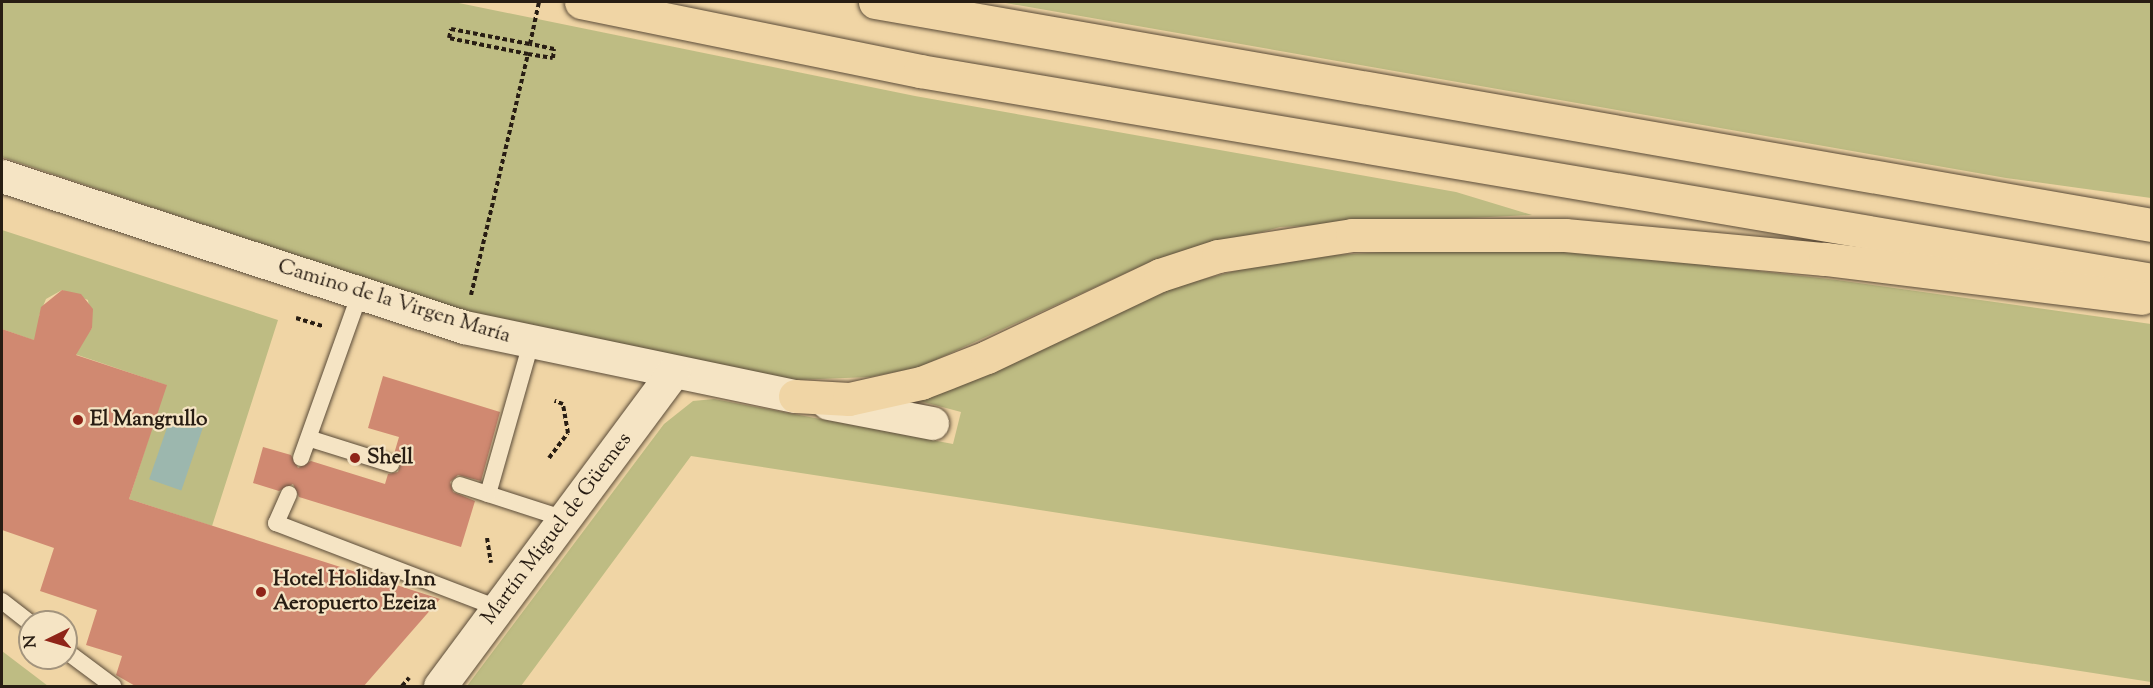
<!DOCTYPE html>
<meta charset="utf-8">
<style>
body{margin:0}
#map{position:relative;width:2153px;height:688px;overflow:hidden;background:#f0d5a5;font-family:"Sorts Mill Goudy",serif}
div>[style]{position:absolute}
.green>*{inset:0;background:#bebc83}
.water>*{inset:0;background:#9cb7ae;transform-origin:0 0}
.building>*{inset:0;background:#d08971}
.path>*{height:4px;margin-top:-2px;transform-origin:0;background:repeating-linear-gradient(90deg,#281d13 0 4.5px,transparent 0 7.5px)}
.roads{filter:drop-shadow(0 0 2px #5a4b38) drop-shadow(0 0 2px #5a4b38)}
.lane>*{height:16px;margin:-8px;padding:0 8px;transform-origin:8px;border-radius:8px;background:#f5e4c4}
.street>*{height:33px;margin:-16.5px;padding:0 16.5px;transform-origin:16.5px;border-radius:16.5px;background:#f5e4c4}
.secondary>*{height:33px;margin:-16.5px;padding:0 16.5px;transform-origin:16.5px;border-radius:16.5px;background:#f5e4c4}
.highway>*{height:33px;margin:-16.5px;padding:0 16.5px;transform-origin:16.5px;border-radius:16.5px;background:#f0d5a5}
.dots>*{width:16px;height:16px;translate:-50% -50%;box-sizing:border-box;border:3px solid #f5e4c4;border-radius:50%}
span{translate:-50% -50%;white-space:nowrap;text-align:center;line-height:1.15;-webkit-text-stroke:4.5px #f5e4c4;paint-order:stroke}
.street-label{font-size:21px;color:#281d13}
.poi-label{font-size:21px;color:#281d13;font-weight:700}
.left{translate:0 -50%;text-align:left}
.frame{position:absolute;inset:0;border:3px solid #281d13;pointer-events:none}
.north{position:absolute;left:18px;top:610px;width:60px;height:60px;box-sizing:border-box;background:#f5e4c4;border:2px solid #a3947d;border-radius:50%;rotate:265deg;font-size:16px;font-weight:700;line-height:24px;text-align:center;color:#281d13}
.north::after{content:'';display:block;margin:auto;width:21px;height:27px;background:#8f2418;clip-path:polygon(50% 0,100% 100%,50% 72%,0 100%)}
</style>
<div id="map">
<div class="green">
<i style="clip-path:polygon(2px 2px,454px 2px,915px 96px,1456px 192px,1532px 215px,1280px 227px,1152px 261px,920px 367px,870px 377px,794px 380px,467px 312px,2px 157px)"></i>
<i style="clip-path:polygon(1000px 2px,2151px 2px,2151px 198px,2006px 178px)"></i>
<i style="clip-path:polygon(2px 230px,278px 320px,212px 526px,129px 499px,166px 385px,63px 350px,82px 341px,92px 328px,88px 300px,62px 290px,46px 299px,39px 316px,47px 345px,2px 329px)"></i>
<i style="clip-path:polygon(1434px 249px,1566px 249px,1837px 280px,2151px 324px,2151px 682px,691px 456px,521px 686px,467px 686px,664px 424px,693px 401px,714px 399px,953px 444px,961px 412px,916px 400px,1165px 289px,1286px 258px)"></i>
<i style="clip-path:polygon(2px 651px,48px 686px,2px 686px)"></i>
</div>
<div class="water">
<i style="left:171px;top:416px;width:34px;height:67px;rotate:19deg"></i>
</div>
<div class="building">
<i style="clip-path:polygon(62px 290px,81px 294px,93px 309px,92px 328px,76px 355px,167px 385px,129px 499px,440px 599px,363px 687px,137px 687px,116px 675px,122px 656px,86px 645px,97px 610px,40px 591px,54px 548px,2px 530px,2px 329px,34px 340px,41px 307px)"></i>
<i style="clip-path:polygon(383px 376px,500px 412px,481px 481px,458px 475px,450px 482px,453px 492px,475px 501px,461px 547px,299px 497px,293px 484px,279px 491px,253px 483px,263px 447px,291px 455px,298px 468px,311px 461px,385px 484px,388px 474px,398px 472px,401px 462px,394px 454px,399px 437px,368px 428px)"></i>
</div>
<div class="path">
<i style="left:528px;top:54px;width:25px;rotate:9deg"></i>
<i style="left:553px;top:58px;width:9px;rotate:-84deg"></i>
<i style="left:554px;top:49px;width:25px;rotate:-168deg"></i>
<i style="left:471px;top:295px;width:248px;rotate:-76.7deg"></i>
<i style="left:528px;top:54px;width:81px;rotate:-168.6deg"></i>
<i style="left:449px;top:38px;width:9px;rotate:-77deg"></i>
<i style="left:451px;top:29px;width:80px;rotate:10.8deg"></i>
<i style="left:530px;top:44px;width:43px;rotate:-77.9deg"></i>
<i style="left:296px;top:318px;width:28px;rotate:17deg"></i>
<i style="left:549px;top:458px;width:31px;rotate:-53deg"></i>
<i style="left:568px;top:433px;width:29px;rotate:-100deg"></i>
<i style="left:563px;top:404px;width:9px;rotate:-159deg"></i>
<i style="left:487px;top:538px;width:25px;rotate:81deg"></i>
<i style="left:402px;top:686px;width:11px;rotate:-49deg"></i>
</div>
<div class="roads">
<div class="lane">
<i style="left:311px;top:439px;width:84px;rotate:17.4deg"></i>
<i style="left:301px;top:458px;width:175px;rotate:-70.3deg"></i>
<i style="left:460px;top:485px;width:110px;rotate:17.9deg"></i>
<i style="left:289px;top:494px;width:32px;rotate:114deg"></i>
<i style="left:276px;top:523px;width:238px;rotate:21deg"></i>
<i style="left:488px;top:494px;width:157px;rotate:-74.1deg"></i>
<i style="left:2px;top:601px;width:36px;rotate:38deg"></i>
<i style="left:66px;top:651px;width:59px;rotate:36.7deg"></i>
</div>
<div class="street">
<i style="left:828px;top:403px;width:106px;rotate:10.9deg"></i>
</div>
<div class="secondary">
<i style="left:2px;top:176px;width:486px;rotate:18.1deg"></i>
<i style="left:464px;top:327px;width:338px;rotate:11.8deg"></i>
<i style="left:440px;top:686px;width:391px;rotate:-53.4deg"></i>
</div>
<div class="highway">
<i style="left:581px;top:2px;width:346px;rotate:11.5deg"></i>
<i style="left:920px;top:71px;width:1250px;rotate:9.63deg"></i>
<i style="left:875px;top:2px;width:1296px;rotate:9.91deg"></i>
<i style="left:795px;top:396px;width:54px;rotate:3.2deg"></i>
<i style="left:849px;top:399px;width:74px;rotate:-12.5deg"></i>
<i style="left:921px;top:383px;width:71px;rotate:-21.5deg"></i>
<i style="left:987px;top:357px;width:191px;rotate:-25.4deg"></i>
<i style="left:1160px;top:275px;width:61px;rotate:-18.1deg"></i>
<i style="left:1218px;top:256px;width:136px;rotate:-8.9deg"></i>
<i style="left:1352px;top:235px;width:213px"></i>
<i style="left:1565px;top:235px;width:261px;rotate:5.3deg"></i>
<i style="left:1825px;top:259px;width:319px;rotate:7deg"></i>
</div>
</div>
<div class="dots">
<i style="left:78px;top:420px;background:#8f2418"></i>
<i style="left:355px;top:458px;background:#8f2418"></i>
<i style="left:261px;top:592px;background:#8f2418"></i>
</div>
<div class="street-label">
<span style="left:394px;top:302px;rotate:17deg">Camino de la Virgen María</span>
<span style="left:557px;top:529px;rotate:-53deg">Martín Miguel de Güemes</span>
</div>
<div class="poi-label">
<span class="left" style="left:90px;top:420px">El Mangrullo</span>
<span class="left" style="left:367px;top:458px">Shell</span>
<span class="left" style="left:273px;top:592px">Hotel Holiday Inn<br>Aeropuerto Ezeiza</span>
</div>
<div class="frame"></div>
<div class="north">N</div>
</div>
